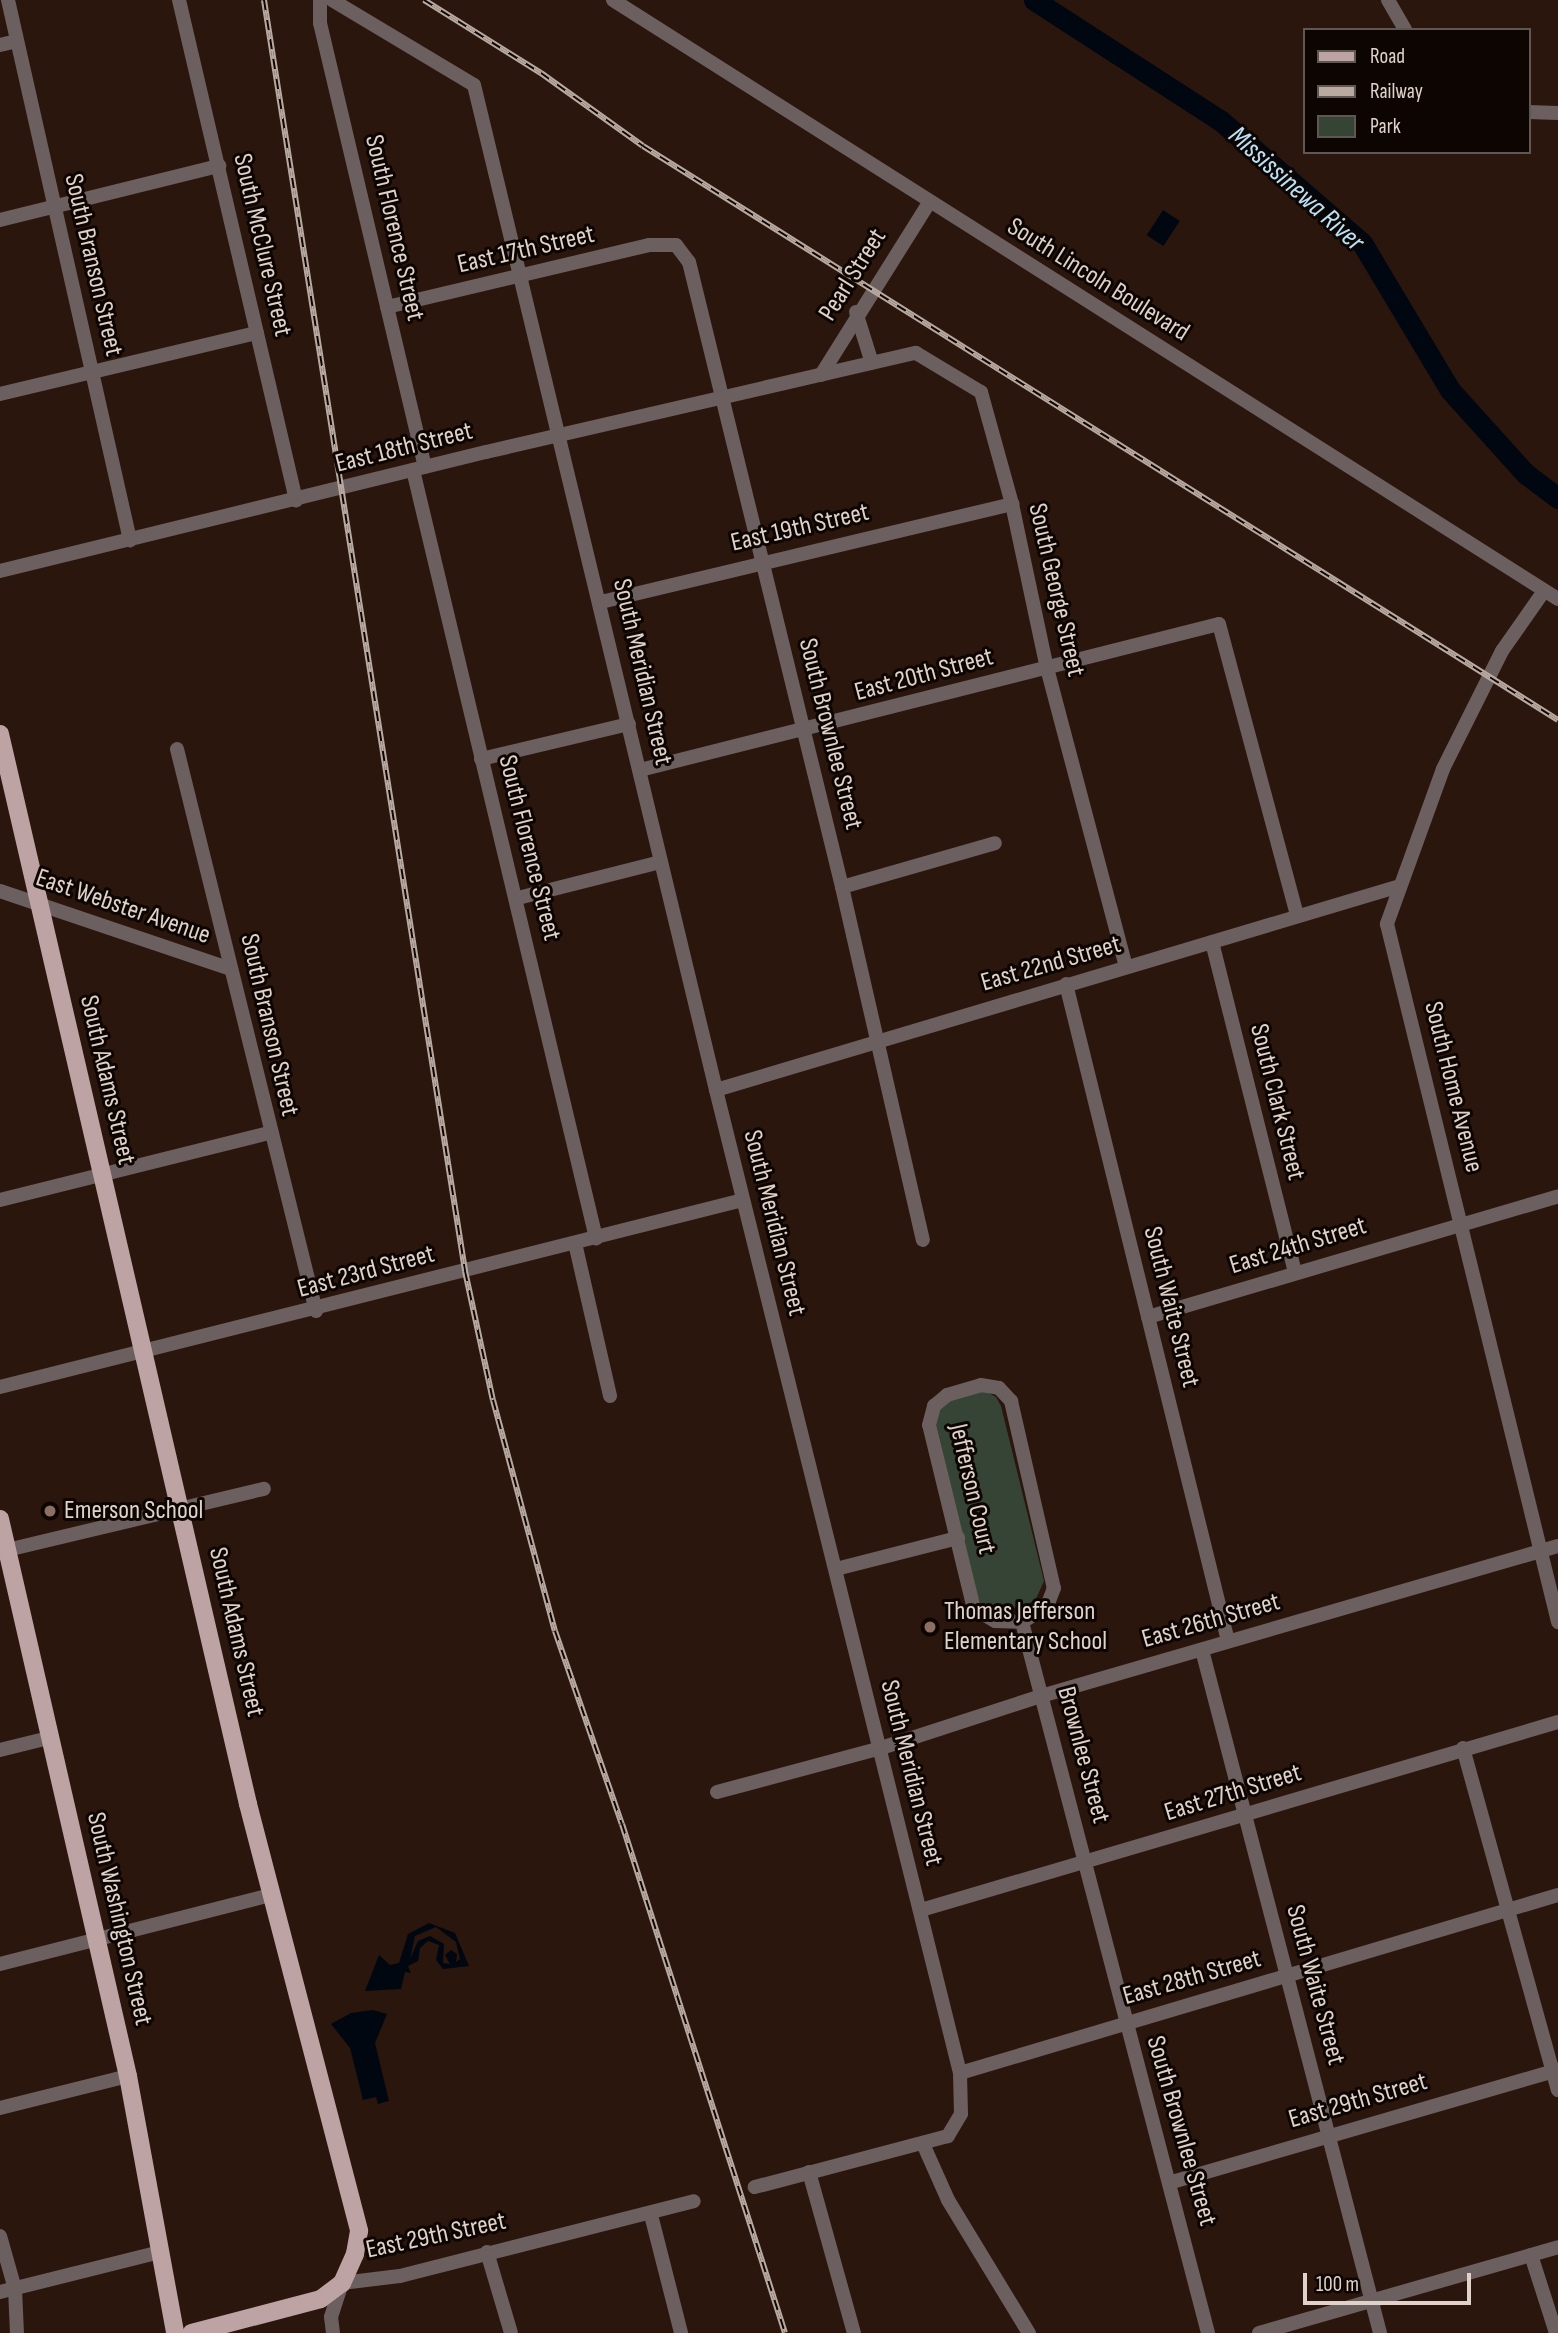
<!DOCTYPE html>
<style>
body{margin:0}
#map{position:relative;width:1558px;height:2333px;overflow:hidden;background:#2a160c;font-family:"Sofia Sans Condensed",sans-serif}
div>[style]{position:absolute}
.green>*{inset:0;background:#354434}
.water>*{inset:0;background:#000710;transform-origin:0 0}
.river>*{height:21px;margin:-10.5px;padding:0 10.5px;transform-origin:10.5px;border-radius:10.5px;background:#000710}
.minor>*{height:14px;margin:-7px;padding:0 7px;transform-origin:7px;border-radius:7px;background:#6c5f5f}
.major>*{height:18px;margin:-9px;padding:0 9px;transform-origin:9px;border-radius:9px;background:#bea3a4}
.rail>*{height:6px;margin-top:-3px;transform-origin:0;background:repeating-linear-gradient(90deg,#0c0502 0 10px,#b8a9a1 0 20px);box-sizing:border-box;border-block:2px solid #b8a9a1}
.dots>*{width:19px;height:19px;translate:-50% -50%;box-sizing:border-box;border:4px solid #0c0502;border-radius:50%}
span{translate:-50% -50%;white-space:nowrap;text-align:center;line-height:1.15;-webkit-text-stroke:6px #0c0502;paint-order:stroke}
.street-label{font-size:26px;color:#e0d2cb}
.poi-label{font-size:26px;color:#e0d2cb}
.left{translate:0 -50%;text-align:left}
.water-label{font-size:28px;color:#bae1f7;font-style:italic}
.legend{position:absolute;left:1303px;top:28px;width:228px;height:126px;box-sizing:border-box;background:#0c0502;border:2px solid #615752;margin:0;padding:9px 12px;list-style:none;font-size:21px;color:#e0d2cb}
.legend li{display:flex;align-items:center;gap:14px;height:35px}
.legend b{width:35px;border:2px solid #615752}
.scale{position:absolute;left:1303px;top:2273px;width:168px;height:32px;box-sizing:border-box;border:4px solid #e0d2cb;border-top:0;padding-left:9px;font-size:21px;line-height:24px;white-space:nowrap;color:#e0d2cb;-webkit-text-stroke:5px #0c0502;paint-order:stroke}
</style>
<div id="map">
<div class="green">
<i style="clip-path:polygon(981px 1389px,996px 1397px,1001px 1406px,1044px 1581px,1035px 1601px,998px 1613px,980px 1603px,976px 1593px,936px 1423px,938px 1408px,944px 1400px)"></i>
</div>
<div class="water">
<i style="left:1163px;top:210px;width:20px;height:30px;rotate:33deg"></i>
<i style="clip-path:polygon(evenodd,429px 1923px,455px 1933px,469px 1966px,443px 1969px,436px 1960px,439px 1945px,428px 1941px,420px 1948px,418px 1961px,408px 1966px,411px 1973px,405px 1972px,401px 1989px,365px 1991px,379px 1955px,390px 1965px,399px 1963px,408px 1934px,429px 1923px,436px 1927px,456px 1942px,460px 1959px,456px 1962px,457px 1954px,451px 1950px,445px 1955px,450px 1964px,443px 1963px,444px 1944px,430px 1936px,418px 1941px,410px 1959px,415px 1936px,436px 1927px)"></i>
<i style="clip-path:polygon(373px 2010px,387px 2014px,375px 2043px,389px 2101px,378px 2104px,376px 2097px,363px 2100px,350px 2048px,331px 2024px,351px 2013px)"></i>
</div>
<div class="river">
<i style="left:1034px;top:0;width:223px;rotate:32.9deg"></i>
<i style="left:1221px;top:121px;width:186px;rotate:40.9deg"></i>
<i style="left:1362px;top:243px;width:171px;rotate:59.1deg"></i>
<i style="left:1450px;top:390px;width:113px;rotate:47.9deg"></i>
<i style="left:1526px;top:474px;width:40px;rotate:37deg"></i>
</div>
<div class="minor">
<i style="left:8px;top:0;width:554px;rotate:77.27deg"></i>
<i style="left:179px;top:0;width:514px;rotate:76.83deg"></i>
<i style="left:320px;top:0;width:23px;rotate:90deg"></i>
<i style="left:320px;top:23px;width:456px;rotate:76.7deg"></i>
<i style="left:332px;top:0;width:165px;rotate:30.9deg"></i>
<i style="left:474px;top:85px;width:1034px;rotate:76.46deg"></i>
<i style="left:716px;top:1090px;width:1013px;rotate:76.06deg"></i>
<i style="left:960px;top:2073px;width:41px;rotate:88.6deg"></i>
<i style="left:961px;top:2114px;width:26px;rotate:121deg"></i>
<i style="left:948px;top:2136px;width:200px;rotate:165.2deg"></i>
<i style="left:613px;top:0;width:1119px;rotate:32.37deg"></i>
<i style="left:1388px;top:0;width:34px;rotate:60deg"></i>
<i style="left:0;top:45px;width:17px;rotate:-13deg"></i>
<i style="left:1528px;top:112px;width:30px;rotate:2deg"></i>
<i style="left:0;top:220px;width:226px;rotate:-13.9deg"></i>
<i style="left:387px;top:307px;width:269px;rotate:-13.3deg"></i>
<i style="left:649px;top:245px;width:27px"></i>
<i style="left:676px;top:245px;width:21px;rotate:53deg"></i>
<i style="left:689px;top:262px;width:643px;rotate:76.24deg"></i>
<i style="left:842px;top:887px;width:362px;rotate:77.1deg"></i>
<i style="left:856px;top:312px;width:53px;rotate:72.6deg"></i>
<i style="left:821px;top:375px;width:203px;rotate:-57.9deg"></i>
<i style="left:0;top:394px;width:264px;rotate:-13.4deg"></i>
<i style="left:413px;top:470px;width:790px;rotate:76.6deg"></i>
<i style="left:0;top:571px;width:500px;rotate:-13.76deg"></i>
<i style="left:486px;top:452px;width:441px;rotate:-13deg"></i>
<i style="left:916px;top:353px;width:76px;rotate:31deg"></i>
<i style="left:981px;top:392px;width:116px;rotate:74.5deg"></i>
<i style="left:1012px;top:504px;width:168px;rotate:78deg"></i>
<i style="left:1047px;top:668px;width:309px;rotate:75.2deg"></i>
<i style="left:1544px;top:591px;width:73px;rotate:125deg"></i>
<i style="left:1502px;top:651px;width:132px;rotate:116.6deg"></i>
<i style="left:1443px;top:769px;width:165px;rotate:109.9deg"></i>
<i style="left:1387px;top:924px;width:719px;rotate:76.23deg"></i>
<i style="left:601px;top:602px;width:423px;rotate:-13.4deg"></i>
<i style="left:177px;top:749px;width:579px;rotate:76.11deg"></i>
<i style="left:481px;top:759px;width:152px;rotate:-13.3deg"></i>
<i style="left:640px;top:770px;width:597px;rotate:-14.15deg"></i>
<i style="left:1219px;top:624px;width:302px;rotate:75deg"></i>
<i style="left:842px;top:887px;width:159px;rotate:-16deg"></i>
<i style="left:0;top:891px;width:244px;rotate:18.7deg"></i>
<i style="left:518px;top:898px;width:146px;rotate:-14.2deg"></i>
<i style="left:1212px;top:942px;width:341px;rotate:75.9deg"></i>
<i style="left:1066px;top:984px;width:677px;rotate:76.15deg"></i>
<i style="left:716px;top:1090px;width:714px;rotate:-16.61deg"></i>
<i style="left:0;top:1200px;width:277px;rotate:-14deg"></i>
<i style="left:575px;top:1243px;width:157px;rotate:77.1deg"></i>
<i style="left:1148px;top:1317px;width:427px;rotate:-16.4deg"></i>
<i style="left:981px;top:1385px;width:18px;rotate:9deg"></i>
<i style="left:999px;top:1388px;width:18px;rotate:47deg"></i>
<i style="left:1011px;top:1401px;width:192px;rotate:77.1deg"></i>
<i style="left:1054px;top:1588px;width:19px;rotate:111deg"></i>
<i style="left:1047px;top:1606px;width:30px;rotate:147deg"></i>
<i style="left:1022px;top:1622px;width:27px;rotate:-178deg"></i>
<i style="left:995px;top:1621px;width:24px;rotate:-150deg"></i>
<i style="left:974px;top:1609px;width:189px;rotate:-103.7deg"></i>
<i style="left:929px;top:1425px;width:20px;rotate:-75deg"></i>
<i style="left:934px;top:1406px;width:17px;rotate:-40deg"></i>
<i style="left:947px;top:1395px;width:35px;rotate:-16deg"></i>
<i style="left:0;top:1387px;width:766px;rotate:-14.13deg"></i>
<i style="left:7px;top:1550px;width:264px;rotate:-13.4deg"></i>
<i style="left:836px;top:1569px;width:126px;rotate:-14.3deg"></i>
<i style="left:1022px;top:1622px;width:735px;rotate:75.34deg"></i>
<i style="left:1202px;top:1650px;width:706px;rotate:75.39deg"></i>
<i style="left:1463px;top:1748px;width:355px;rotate:74.5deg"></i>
<i style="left:0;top:1750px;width:50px;rotate:-13.8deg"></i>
<i style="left:717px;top:1792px;width:167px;rotate:-15deg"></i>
<i style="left:878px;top:1749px;width:171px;rotate:-18deg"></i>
<i style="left:1041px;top:1696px;width:538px;rotate:-16.18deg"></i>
<i style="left:921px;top:1910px;width:664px;rotate:-16.44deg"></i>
<i style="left:0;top:1964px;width:279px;rotate:-14.3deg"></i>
<i style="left:960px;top:2073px;width:624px;rotate:-16.58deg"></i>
<i style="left:0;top:2108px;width:132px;rotate:-14deg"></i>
<i style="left:924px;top:2146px;width:59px;rotate:66deg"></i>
<i style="left:948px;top:2200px;width:156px;rotate:58.7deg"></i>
<i style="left:809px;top:2172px;width:167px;rotate:74.4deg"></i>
<i style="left:1172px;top:2182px;width:402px;rotate:-16.2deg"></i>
<i style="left:651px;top:2215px;width:122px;rotate:75.7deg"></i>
<i style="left:0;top:2236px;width:55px;rotate:74.2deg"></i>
<i style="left:15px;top:2289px;width:44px;rotate:87.4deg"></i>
<i style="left:487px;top:2252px;width:84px;rotate:73.5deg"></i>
<i style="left:1531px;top:2255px;width:82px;rotate:72.2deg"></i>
<i style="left:0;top:2292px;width:165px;rotate:-14deg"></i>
<i style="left:333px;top:2333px;width:16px;rotate:-97deg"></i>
<i style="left:331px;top:2317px;width:36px;rotate:-72deg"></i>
<i style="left:342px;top:2283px;width:58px;rotate:-6.9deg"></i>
<i style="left:400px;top:2276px;width:303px;rotate:-14.3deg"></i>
<i style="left:1259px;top:2333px;width:311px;rotate:-16deg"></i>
</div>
<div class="major">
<i style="left:0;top:734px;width:1098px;rotate:76.95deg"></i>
<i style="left:248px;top:1804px;width:441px;rotate:75.4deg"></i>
<i style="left:359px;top:2231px;width:23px;rotate:100deg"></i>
<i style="left:355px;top:2254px;width:32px;rotate:114deg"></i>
<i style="left:342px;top:2283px;width:26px;rotate:143deg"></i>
<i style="left:321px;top:2299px;width:134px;rotate:165.3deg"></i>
<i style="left:0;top:1519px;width:572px;rotate:77.06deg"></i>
<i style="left:128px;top:2076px;width:261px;rotate:79.6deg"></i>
</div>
<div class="rail">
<i style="left:264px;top:0;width:1287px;rotate:81.01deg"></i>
<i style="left:465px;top:1271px;width:132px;rotate:77.8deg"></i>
<i style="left:493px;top:1400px;width:239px;rotate:75deg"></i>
<i style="left:555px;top:1631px;width:204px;rotate:70.9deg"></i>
<i style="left:622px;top:1824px;width:534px;rotate:72.24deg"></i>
<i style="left:424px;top:0;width:138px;rotate:32deg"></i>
<i style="left:541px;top:73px;width:125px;rotate:35.6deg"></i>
<i style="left:643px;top:146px;width:1080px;rotate:32.1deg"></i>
</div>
<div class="dots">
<i style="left:50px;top:1511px;background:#8d6e63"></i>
<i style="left:930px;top:1627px;background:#8d6e63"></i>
</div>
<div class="street-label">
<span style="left:394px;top:228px;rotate:77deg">South Florence Street</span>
<span style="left:262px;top:245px;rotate:77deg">South McClure Street</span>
<span style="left:526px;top:250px;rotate:-13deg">East 17th Street</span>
<span style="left:93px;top:265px;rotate:77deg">South Branson Street</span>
<span style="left:853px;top:275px;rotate:-58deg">Pearl Street</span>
<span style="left:1098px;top:280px;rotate:32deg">South Lincoln Boulevard</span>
<span style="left:404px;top:448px;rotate:-14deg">East 18th Street</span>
<span style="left:800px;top:528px;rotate:-13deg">East 19th Street</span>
<span style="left:1056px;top:590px;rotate:77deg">South George Street</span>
<span style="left:642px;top:672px;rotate:77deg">South Meridian Street</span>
<span style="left:924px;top:675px;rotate:-15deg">East 20th Street</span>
<span style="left:830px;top:734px;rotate:76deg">South Brownlee Street</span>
<span style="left:529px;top:848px;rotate:76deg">South Florence Street</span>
<span style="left:123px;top:907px;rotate:19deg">East Webster Avenue</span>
<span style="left:1051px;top:964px;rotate:-16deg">East 22nd Street</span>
<span style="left:269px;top:1025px;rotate:77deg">South Branson Street</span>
<span style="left:107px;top:1080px;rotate:77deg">South Adams Street</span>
<span style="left:1453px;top:1087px;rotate:76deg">South Home Avenue</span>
<span style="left:1277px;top:1102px;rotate:76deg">South Clark Street</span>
<span style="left:774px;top:1223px;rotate:76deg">South Meridian Street</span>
<span style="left:1298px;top:1246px;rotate:-17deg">East 24th Street</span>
<span style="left:366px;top:1272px;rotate:-15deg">East 23rd Street</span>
<span style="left:1171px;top:1307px;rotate:76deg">South Waite Street</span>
<span style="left:972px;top:1489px;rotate:77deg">Jefferson Court</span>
<span style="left:1211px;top:1621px;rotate:-16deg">East 26th Street</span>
<span style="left:236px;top:1632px;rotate:77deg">South Adams Street</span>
<span style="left:1083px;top:1755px;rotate:75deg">Brownlee Street</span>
<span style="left:911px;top:1773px;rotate:76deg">South Meridian Street</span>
<span style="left:1233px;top:1793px;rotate:-17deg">East 27th Street</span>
<span style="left:119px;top:1919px;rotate:77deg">South Washington Street</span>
<span style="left:1192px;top:1978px;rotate:-16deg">East 28th Street</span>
<span style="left:1315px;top:1985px;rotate:75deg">South Waite Street</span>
<span style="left:1358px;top:2101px;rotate:-16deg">East 29th Street</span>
<span style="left:1181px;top:2131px;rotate:74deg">South Brownlee Street</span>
<span style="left:436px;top:2236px;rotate:-12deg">East 29th Street</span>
</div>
<div class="poi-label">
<span class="left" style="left:64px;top:1511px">Emerson School</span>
<span class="left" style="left:944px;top:1627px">Thomas Jefferson<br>Elementary School</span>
</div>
<div class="water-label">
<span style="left:1296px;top:189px;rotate:42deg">Mississinewa River</span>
</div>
<ul class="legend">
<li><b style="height:9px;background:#bea3a4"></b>Road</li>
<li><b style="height:9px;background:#b8a9a1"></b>Railway</li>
<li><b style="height:19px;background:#354434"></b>Park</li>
</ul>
<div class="scale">100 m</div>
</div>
